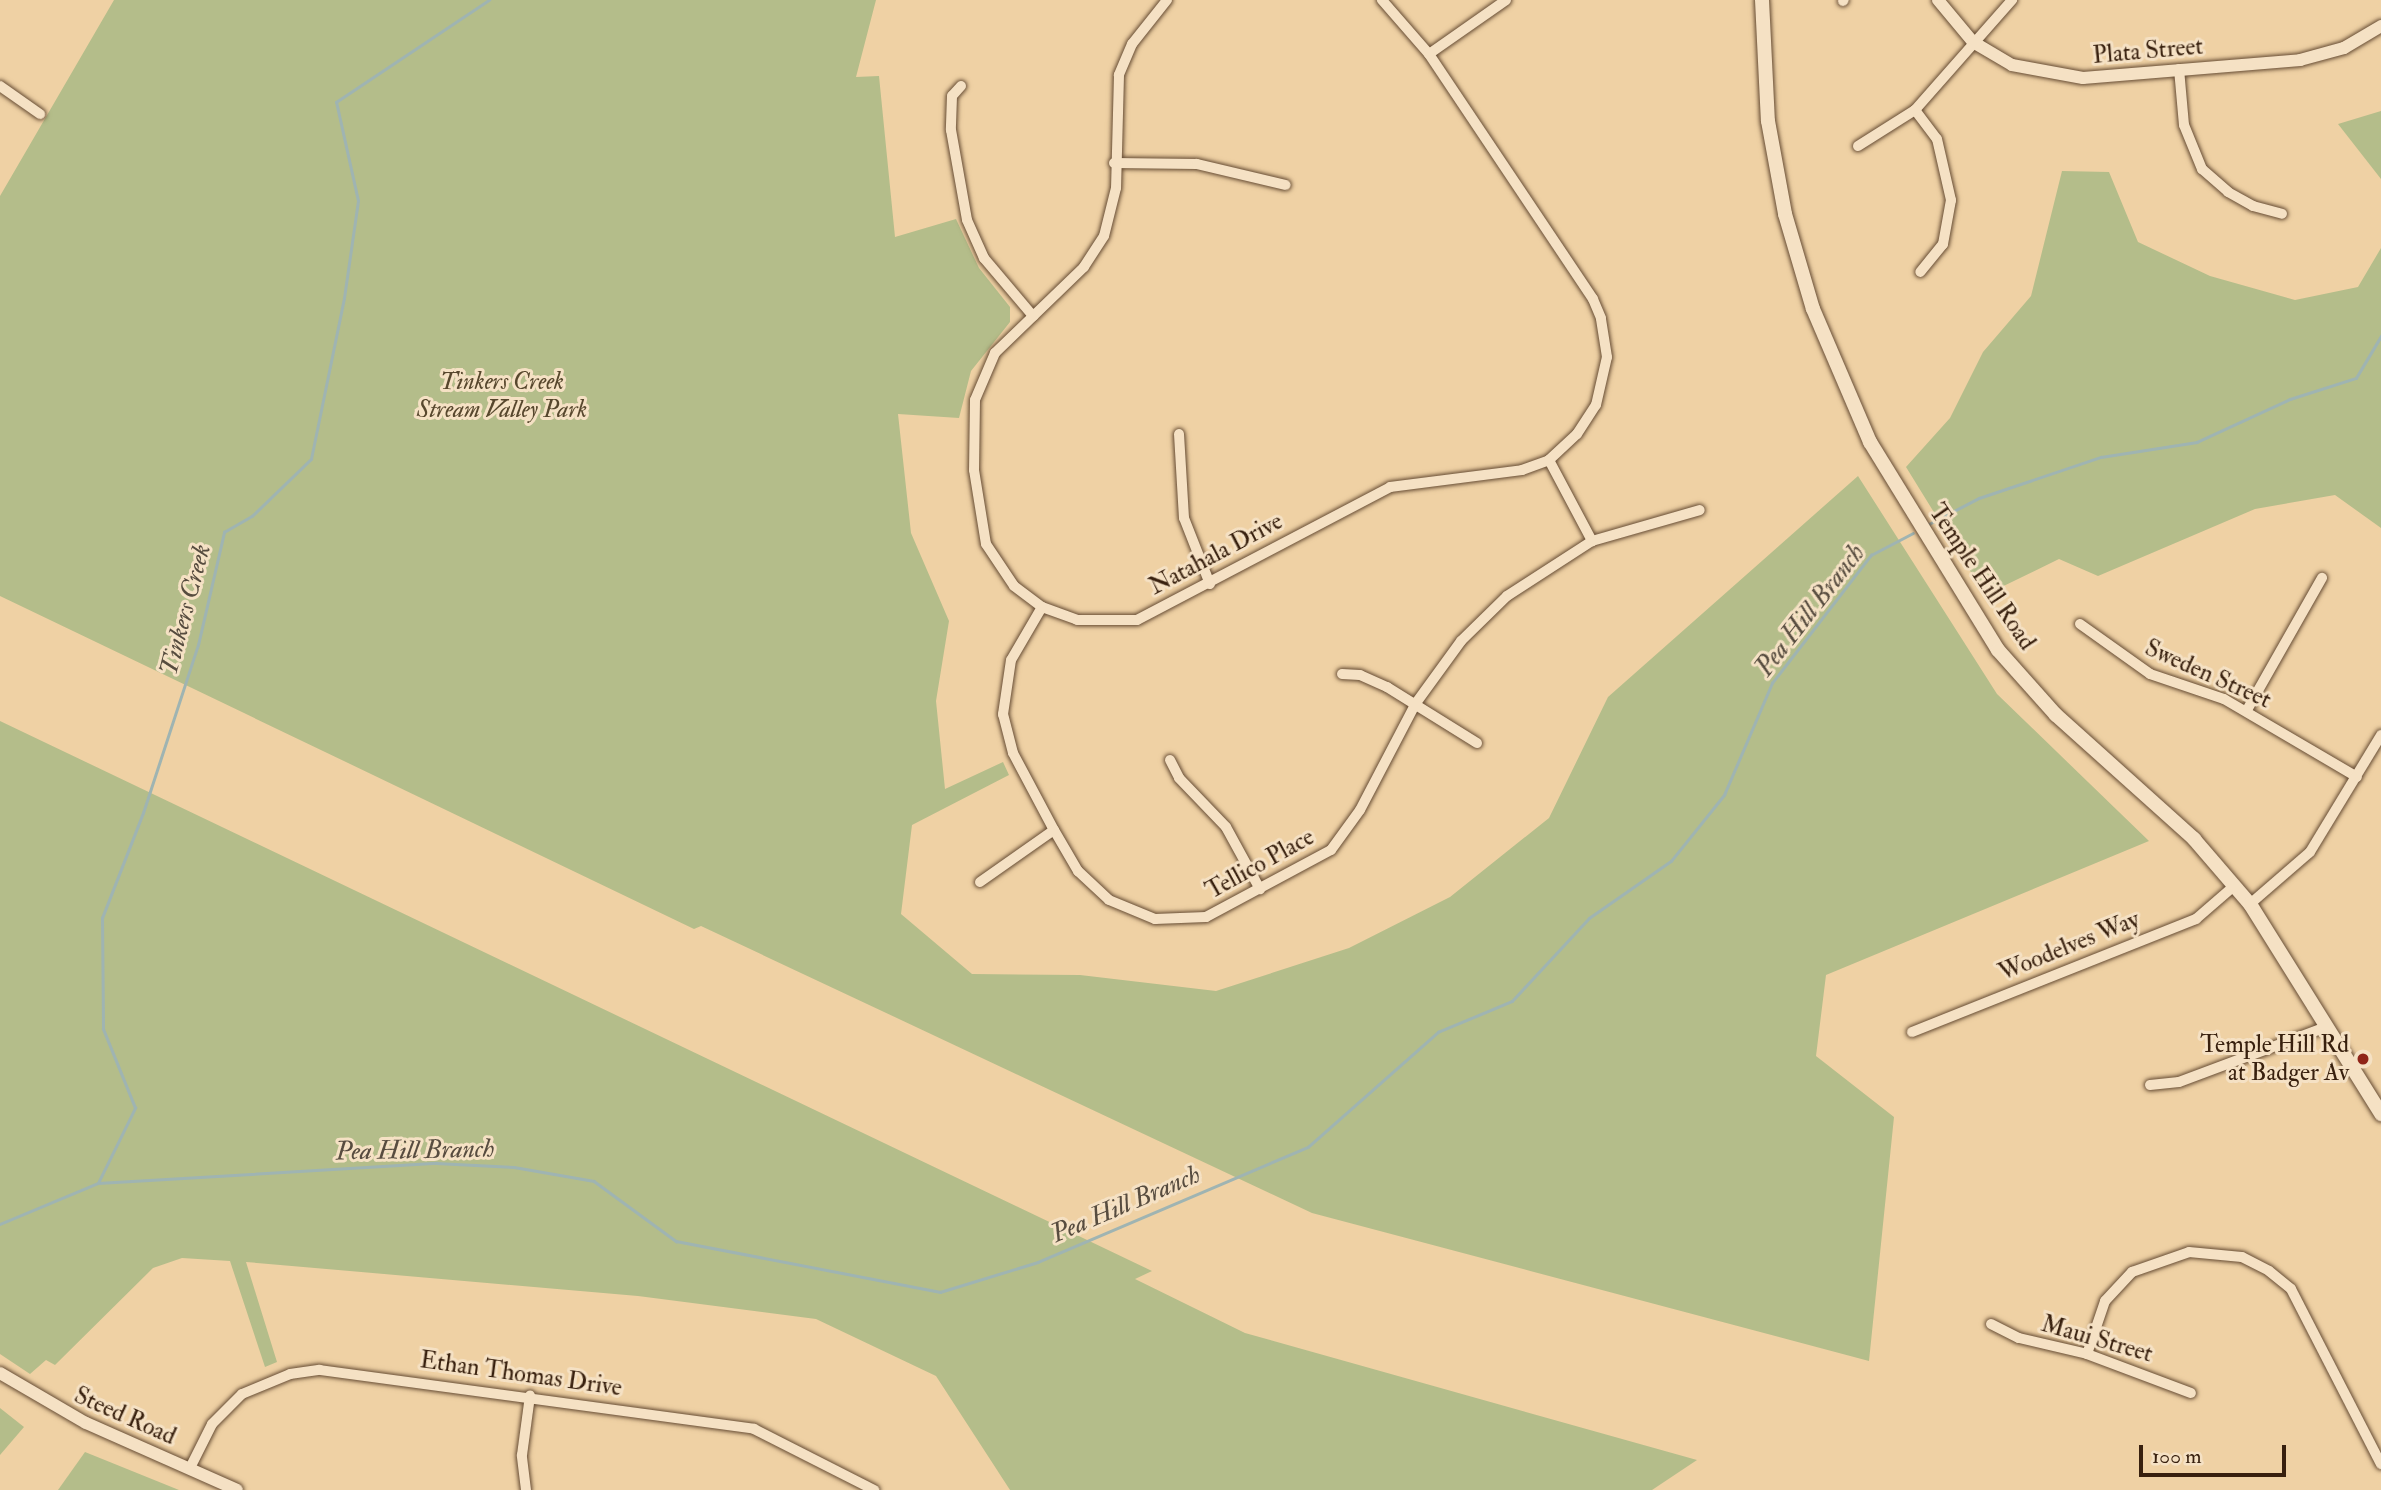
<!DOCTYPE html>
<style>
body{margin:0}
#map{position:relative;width:2381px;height:1490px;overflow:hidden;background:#efd1a4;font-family:"IM FELL Double Pica",serif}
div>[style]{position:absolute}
.green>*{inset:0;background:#b4bd8a}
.stream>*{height:2.5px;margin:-1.25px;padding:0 1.25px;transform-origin:1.25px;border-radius:1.25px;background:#9fb4b2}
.roads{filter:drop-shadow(0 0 2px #664c34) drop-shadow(0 0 2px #664c34)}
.minor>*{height:10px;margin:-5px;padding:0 5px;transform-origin:5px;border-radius:5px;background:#f5e1c4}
.tertiary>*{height:12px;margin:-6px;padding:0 6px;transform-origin:6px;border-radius:6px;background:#f5e1c4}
.secondary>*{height:14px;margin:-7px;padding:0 7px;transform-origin:7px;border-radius:7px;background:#f5e1c4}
.dots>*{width:19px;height:19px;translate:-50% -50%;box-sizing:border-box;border:4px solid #f5e1c4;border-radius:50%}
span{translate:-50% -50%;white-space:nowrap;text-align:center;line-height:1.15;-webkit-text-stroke:6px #f5e1c4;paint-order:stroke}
.street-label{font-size:24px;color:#38200e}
.park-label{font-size:24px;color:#57472d;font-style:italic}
.poi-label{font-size:24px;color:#38200e}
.right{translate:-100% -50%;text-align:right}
.water-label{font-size:26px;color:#574c3f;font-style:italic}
.scale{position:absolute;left:2139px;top:1445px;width:147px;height:32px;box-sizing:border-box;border:4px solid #38200e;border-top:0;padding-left:9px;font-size:21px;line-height:24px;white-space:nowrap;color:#38200e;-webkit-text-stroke:5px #f5e1c4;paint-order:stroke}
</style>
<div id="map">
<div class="green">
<i style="clip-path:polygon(114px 0,876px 0,856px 77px,879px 76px,895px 237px,956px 219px,979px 268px,1010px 307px,1010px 322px,971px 371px,959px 418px,898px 414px,911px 533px,949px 621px,936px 701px,945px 789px,1003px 762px,1009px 775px,912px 825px,901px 914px,972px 974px,1080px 975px,1216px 991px,1349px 948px,1450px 897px,1549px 818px,1608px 697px,1858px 476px,1997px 694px,2149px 841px,1826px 975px,1816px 1056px,1894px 1117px,1869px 1361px,1312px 1213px,701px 926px,694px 929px,0 596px,0 196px)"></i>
<i style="clip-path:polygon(2381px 111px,2381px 179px,2338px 124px)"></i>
<i style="clip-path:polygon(2062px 171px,2109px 172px,2138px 242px,2210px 276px,2295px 300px,2358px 287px,2381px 248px,2381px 528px,2335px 495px,2255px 509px,2098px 576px,2059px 559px,1985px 595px,1906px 467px,1950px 418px,1983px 352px,2031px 296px)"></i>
<i style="clip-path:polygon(0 721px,1152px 1271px,1135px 1279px,1245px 1333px,1697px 1460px,1652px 1490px,1010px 1490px,936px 1376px,816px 1319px,638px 1296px,246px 1262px,277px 1362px,265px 1367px,230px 1261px,182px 1258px,153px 1268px,55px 1365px,46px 1360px,30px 1374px,0 1354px)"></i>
<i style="clip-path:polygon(0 1408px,24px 1427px,0 1455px)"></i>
<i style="clip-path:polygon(85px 1452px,179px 1490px,58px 1490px)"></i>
</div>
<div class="stream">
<i style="left:1929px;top:524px;width:56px;rotate:-27.5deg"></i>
<i style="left:1979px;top:498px;width:129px;rotate:-18.6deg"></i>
<i style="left:2101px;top:457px;width:97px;rotate:-8.9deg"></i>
<i style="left:2197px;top:442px;width:102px;rotate:-24.8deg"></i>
<i style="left:2290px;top:399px;width:69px;rotate:-17.7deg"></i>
<i style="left:2356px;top:378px;width:49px;rotate:-59.2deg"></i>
<i style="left:98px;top:1183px;width:339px;rotate:-3.4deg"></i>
<i style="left:436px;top:1163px;width:78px;rotate:2.9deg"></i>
<i style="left:514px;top:1167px;width:81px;rotate:9.9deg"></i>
<i style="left:594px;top:1181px;width:102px;rotate:36.2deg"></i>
<i style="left:676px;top:1241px;width:269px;rotate:10.9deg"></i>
<i style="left:940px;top:1292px;width:102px;rotate:-17deg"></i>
<i style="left:1038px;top:1262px;width:293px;rotate:-23.1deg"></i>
<i style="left:1308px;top:1147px;width:174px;rotate:-41.5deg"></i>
<i style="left:1438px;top:1032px;width:80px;rotate:-22.7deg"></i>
<i style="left:1512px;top:1001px;width:113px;rotate:-47.1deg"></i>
<i style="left:1589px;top:918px;width:100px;rotate:-34.8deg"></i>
<i style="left:1671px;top:861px;width:85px;rotate:-51.2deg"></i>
<i style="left:1724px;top:795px;width:122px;rotate:-66.8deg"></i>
<i style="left:1772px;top:683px;width:162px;rotate:-52.3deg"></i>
<i style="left:1871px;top:555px;width:47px;rotate:-27.6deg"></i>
<i style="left:0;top:1224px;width:106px;rotate:-22.7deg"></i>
<i style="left:98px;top:1183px;width:84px;rotate:-63.7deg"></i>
<i style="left:135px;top:1108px;width:85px;rotate:-112.1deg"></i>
<i style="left:103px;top:1029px;width:111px;rotate:-90.5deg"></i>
<i style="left:102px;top:918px;width:113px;rotate:-68.7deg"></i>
<i style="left:143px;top:813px;width:177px;rotate:-71.9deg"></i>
<i style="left:198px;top:645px;width:116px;rotate:-77deg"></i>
<i style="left:224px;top:532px;width:32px;rotate:-30deg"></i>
<i style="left:252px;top:516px;width:82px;rotate:-44deg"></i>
<i style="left:311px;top:459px;width:164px;rotate:-78.4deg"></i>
<i style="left:344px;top:298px;width:98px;rotate:-81.8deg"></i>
<i style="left:358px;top:201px;width:101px;rotate:-102.5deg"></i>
<i style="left:336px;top:102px;width:184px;rotate:-33.7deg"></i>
</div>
<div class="roads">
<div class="minor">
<i style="left:1167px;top:0;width:56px;rotate:128.5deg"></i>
<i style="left:1132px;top:44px;width:34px;rotate:113deg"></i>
<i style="left:1119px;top:75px;width:113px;rotate:91.5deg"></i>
<i style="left:1116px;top:188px;width:49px;rotate:104deg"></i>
<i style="left:1104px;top:236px;width:37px;rotate:123deg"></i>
<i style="left:1084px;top:267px;width:124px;rotate:136deg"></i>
<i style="left:995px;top:353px;width:51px;rotate:113.1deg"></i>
<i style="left:975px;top:400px;width:70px;rotate:90.8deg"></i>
<i style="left:974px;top:470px;width:75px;rotate:80.8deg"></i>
<i style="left:986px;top:544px;width:50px;rotate:56.3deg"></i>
<i style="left:1014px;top:586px;width:35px;rotate:37deg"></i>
<i style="left:1042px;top:607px;width:37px;rotate:20deg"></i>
<i style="left:1077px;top:620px;width:60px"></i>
<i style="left:1137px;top:620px;width:286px;rotate:-27.7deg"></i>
<i style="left:1390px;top:487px;width:133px;rotate:-7.3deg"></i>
<i style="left:1522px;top:470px;width:29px;rotate:-20deg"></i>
<i style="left:1549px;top:460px;width:38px;rotate:-43deg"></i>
<i style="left:1577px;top:434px;width:35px;rotate:-57deg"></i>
<i style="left:1596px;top:405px;width:49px;rotate:-77.1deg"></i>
<i style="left:1607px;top:357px;width:39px;rotate:-99deg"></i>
<i style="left:1601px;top:318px;width:21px;rotate:-113deg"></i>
<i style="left:1593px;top:299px;width:295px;rotate:-123.8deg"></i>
<i style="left:1429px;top:54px;width:72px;rotate:-131deg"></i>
<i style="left:1843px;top:1px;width:1px;rotate:-45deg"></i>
<i style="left:1429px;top:54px;width:94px;rotate:-35deg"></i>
<i style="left:2179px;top:69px;width:56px;rotate:84.9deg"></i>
<i style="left:2184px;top:125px;width:48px;rotate:67.8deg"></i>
<i style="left:2202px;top:169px;width:35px;rotate:41deg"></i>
<i style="left:2228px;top:192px;width:29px;rotate:29deg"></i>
<i style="left:2253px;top:206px;width:30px;rotate:15deg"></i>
<i style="left:0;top:86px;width:49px;rotate:35deg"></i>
<i style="left:961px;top:86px;width:13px;rotate:132deg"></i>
<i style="left:952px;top:96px;width:34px;rotate:92deg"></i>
<i style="left:951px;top:130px;width:91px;rotate:79.9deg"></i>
<i style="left:967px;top:220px;width:42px;rotate:65.9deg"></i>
<i style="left:984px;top:258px;width:76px;rotate:49.8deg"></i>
<i style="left:1915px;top:110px;width:36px;rotate:53deg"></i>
<i style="left:1937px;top:139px;width:63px;rotate:77.1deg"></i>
<i style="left:1951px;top:200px;width:45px;rotate:100.3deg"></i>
<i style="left:1943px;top:244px;width:36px;rotate:129deg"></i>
<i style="left:1858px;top:146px;width:67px;rotate:-32.3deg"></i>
<i style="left:1915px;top:110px;width:147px;rotate:-48.6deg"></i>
<i style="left:1114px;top:163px;width:83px;rotate:0.7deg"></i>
<i style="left:1197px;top:164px;width:91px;rotate:13.3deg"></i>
<i style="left:1179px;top:434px;width:84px;rotate:86.6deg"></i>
<i style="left:1184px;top:518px;width:71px;rotate:68.5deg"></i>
<i style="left:1549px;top:460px;width:92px;rotate:62deg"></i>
<i style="left:1042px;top:607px;width:61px;rotate:120.3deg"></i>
<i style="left:1011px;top:660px;width:55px;rotate:98.4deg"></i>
<i style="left:1003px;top:714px;width:40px;rotate:75.6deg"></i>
<i style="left:1013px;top:753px;width:87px;rotate:62deg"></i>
<i style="left:1054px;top:830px;width:48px;rotate:59.7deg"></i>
<i style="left:1078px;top:871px;width:42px;rotate:43.1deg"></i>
<i style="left:1109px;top:900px;width:50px;rotate:22.4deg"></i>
<i style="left:1155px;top:919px;width:51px;rotate:-2.2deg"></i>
<i style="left:1206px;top:917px;width:142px;rotate:-28.2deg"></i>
<i style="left:1331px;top:850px;width:49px;rotate:-54.1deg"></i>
<i style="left:1360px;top:810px;width:121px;rotate:-62.4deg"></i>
<i style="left:1416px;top:703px;width:77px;rotate:-54deg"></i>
<i style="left:1461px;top:641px;width:64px;rotate:-44.4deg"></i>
<i style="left:1507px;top:596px;width:101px;rotate:-32.9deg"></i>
<i style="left:1592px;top:541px;width:112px;rotate:-16deg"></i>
<i style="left:2080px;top:624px;width:86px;rotate:35.5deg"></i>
<i style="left:2150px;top:674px;width:78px;rotate:18.7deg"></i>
<i style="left:2224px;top:699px;width:154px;rotate:30.4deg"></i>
<i style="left:1342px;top:674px;width:18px;rotate:3deg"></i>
<i style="left:1360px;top:675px;width:30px;rotate:24deg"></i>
<i style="left:1387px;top:687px;width:106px;rotate:31.9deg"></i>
<i style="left:2247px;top:710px;width:152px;rotate:-60.4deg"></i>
<i style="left:1170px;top:760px;width:20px;rotate:63deg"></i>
<i style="left:1179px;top:778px;width:68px;rotate:46.2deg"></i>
<i style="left:1226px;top:827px;width:71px;rotate:61.3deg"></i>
<i style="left:980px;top:882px;width:90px;rotate:-35.1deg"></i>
<i style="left:2250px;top:904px;width:79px;rotate:-40.9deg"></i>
<i style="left:2310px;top:852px;width:137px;rotate:-58.7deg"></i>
<i style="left:1912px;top:1032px;width:306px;rotate:-21.7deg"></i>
<i style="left:2196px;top:919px;width:50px;rotate:-41deg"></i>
<i style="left:2150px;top:1085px;width:29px;rotate:-6deg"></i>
<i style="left:2179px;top:1082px;width:157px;rotate:-20.5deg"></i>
<i style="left:1991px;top:1324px;width:31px;rotate:27deg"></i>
<i style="left:2019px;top:1338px;width:70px;rotate:13.2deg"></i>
<i style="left:2087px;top:1354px;width:111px;rotate:20.6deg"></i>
<i style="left:2087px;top:1354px;width:56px;rotate:-71.2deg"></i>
<i style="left:2105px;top:1301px;width:40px;rotate:-47deg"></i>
<i style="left:2132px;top:1272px;width:60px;rotate:-19.3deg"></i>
<i style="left:2189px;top:1252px;width:53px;rotate:5.4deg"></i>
<i style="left:2242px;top:1257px;width:30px;rotate:27deg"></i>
<i style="left:2269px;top:1271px;width:28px;rotate:39deg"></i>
<i style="left:2291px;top:1289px;width:197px;rotate:62.8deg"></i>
<i style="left:190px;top:1468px;width:49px;rotate:-63.4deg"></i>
<i style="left:212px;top:1424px;width:42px;rotate:-45deg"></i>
<i style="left:242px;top:1394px;width:52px;rotate:-22.6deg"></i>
<i style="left:290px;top:1374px;width:30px;rotate:-8deg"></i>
<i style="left:320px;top:1370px;width:438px;rotate:7.7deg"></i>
<i style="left:754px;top:1429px;width:135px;rotate:26.9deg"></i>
<i style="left:526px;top:1490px;width:35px;rotate:-97deg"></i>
<i style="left:522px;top:1455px;width:60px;rotate:-82.3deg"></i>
</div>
<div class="tertiary">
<i style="left:1938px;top:0;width:55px;rotate:50.2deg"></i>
<i style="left:1973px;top:42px;width:45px;rotate:30.5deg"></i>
<i style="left:2012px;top:65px;width:72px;rotate:10.4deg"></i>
<i style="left:2083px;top:78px;width:218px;rotate:-4.7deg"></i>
<i style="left:2300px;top:60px;width:46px;rotate:-15.3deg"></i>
<i style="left:2344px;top:48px;width:43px;rotate:-30.7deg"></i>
<i style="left:0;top:1373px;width:99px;rotate:30.2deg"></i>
<i style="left:86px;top:1423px;width:165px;rotate:23.9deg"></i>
</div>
<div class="secondary">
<i style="left:1762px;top:0;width:121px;rotate:87.2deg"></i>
<i style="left:1768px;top:121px;width:95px;rotate:79.6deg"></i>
<i style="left:1785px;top:214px;width:99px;rotate:73.6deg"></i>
<i style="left:1813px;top:309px;width:145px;rotate:66.8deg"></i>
<i style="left:1870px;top:442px;width:244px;rotate:58.4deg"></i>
<i style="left:1998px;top:650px;width:87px;rotate:48.3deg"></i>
<i style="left:2056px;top:715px;width:186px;rotate:41.9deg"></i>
<i style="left:2194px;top:839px;width:86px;rotate:49.3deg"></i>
<i style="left:2250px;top:904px;width:248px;rotate:58deg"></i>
</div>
</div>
<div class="dots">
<i style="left:2363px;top:1059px;background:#8f2418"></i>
</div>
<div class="street-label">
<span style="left:2148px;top:51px;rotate:-5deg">Plata Street</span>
<span style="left:1216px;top:554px;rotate:-28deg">Natahala Drive</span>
<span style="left:1982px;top:577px;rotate:56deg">Temple Hill Road</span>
<span style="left:2208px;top:674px;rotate:24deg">Sweden Street</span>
<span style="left:1260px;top:864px;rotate:-29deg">Tellico Place</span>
<span style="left:2069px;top:946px;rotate:-22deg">Woodelves Way</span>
<span style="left:2097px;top:1339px;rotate:16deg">Maui Street</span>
<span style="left:521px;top:1374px;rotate:8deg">Ethan Thomas Drive</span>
<span style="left:125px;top:1416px;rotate:24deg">Steed Road</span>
</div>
<div class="park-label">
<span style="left:502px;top:396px">Tinkers Creek<br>Stream Valley Park</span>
</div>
<div class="poi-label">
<span class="right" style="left:2349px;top:1059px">Temple Hill Rd<br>at Badger Av</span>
</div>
<div class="water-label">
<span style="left:186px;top:610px;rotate:-75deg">Tinkers Creek</span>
<span style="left:1811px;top:611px;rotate:-52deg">Pea Hill Branch</span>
<span style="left:415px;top:1151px;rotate:-1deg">Pea Hill Branch</span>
<span style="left:1126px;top:1205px;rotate:-23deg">Pea Hill Branch</span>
</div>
<div class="scale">100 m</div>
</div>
